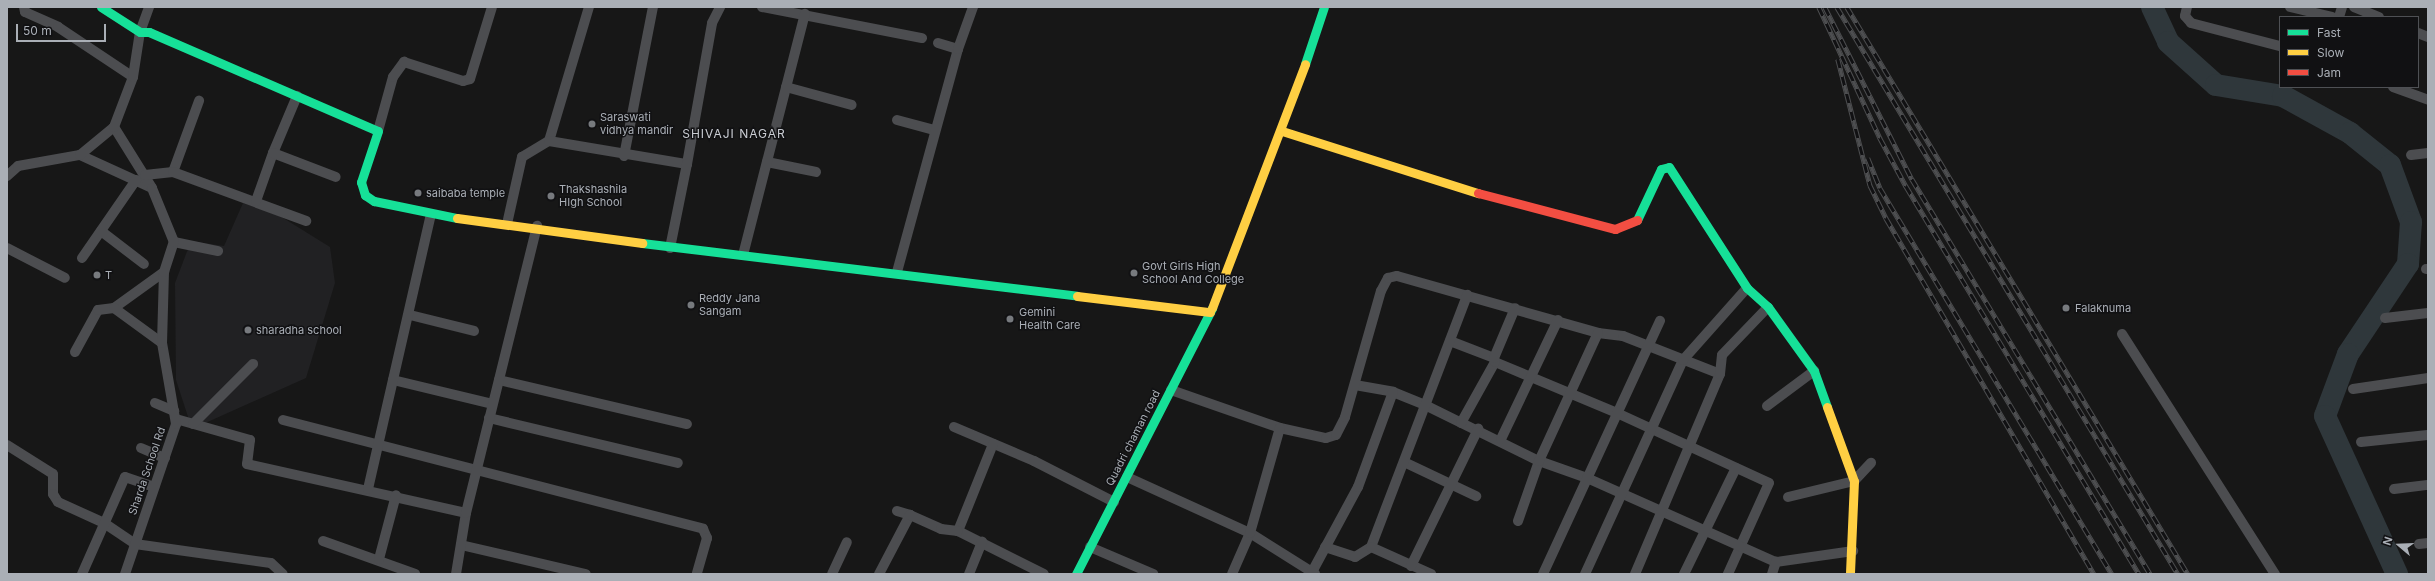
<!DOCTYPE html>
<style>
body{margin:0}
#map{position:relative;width:2435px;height:581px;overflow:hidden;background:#171717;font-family:Inter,sans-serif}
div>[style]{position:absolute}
.built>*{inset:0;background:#212123}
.river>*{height:22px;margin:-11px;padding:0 11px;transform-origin:11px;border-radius:11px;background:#2f373b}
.street>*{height:10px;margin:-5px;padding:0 5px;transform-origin:5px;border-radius:5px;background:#4c4d50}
.fast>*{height:9px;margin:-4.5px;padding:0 4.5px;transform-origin:4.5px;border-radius:4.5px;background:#16e098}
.slow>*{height:9px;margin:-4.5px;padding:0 4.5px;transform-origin:4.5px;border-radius:4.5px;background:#ffcf43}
.jam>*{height:9px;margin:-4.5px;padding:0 4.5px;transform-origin:4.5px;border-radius:4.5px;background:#f24e42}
.rail>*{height:4.5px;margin-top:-2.25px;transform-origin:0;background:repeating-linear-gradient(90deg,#111113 0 9px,#4d4e50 0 18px);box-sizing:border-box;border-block:1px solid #4d4e50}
.dots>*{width:11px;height:11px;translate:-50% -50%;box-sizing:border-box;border:2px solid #111113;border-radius:50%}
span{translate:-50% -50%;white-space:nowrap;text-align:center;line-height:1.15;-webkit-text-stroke:3px #111113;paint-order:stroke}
.poi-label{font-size:11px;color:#aaafb6}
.left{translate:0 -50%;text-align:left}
.street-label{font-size:11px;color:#aaafb6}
.neighbourhood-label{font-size:12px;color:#cacdd3;letter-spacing:1px}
.frame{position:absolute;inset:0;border:8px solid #aaafb6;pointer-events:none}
.legend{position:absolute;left:2279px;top:16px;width:140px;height:72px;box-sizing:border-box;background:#111113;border:1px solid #4e5054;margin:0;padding:5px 7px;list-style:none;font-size:12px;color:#aaafb6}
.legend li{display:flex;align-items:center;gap:8px;height:20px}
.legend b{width:20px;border:1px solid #4e5054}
.north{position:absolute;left:2379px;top:525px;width:40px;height:40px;-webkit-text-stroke:3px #111113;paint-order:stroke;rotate:289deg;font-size:11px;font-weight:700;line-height:16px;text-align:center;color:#aaafb6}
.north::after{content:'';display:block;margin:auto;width:14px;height:18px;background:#aaafb6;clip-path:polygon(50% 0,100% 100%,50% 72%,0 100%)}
.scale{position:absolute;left:16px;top:24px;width:90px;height:18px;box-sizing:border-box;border:2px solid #aaafb6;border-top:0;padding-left:5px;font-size:12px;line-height:14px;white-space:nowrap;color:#aaafb6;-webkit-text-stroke:3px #111113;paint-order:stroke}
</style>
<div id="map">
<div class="built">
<i style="clip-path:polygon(243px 203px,280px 216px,330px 247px,335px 283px,306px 378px,192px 429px,176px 380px,175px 283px,191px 241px,224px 246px)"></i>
</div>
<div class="river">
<i style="left:2152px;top:7px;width:38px;rotate:65deg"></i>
<i style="left:2168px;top:42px;width:64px;rotate:41.9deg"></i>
<i style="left:2216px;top:85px;width:68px;rotate:9.3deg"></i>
<i style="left:2283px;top:96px;width:77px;rotate:28.9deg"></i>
<i style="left:2350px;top:133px;width:51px;rotate:38.7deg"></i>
<i style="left:2390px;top:165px;width:61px;rotate:69.8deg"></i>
<i style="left:2411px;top:222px;width:42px;rotate:94.1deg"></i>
<i style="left:2408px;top:264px;width:108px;rotate:123.7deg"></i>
<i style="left:2348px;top:354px;width:66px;rotate:110.4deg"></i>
<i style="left:2325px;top:416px;width:174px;rotate:65.5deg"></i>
</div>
<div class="street">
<i style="left:24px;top:7px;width:5px;rotate:79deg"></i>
<i style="left:25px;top:12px;width:36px;rotate:24deg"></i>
<i style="left:58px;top:27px;width:90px;rotate:33.7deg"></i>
<i style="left:762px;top:7px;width:163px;rotate:11deg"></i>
<i style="left:2187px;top:7px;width:9px;rotate:103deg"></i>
<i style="left:2185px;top:16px;width:9px;rotate:49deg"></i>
<i style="left:2191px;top:23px;width:92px;rotate:14.5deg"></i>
<i style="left:2290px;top:7px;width:43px;rotate:13.4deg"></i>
<i style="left:2354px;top:7px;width:27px;rotate:22deg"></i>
<i style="left:2339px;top:17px;width:10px;rotate:-73deg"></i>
<i style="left:2418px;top:33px;width:11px;rotate:22deg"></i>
<i style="left:938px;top:43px;width:21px;rotate:17deg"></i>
<i style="left:786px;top:87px;width:68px;rotate:15.3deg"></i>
<i style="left:2393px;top:87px;width:37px;rotate:20deg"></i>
<i style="left:897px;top:120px;width:38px;rotate:15deg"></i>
<i style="left:378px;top:131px;width:56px;rotate:-74.5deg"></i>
<i style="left:393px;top:77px;width:19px;rotate:-54deg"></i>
<i style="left:404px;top:62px;width:62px;rotate:17.9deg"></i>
<i style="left:463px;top:81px;width:7px;rotate:-16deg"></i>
<i style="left:470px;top:79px;width:75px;rotate:-73deg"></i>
<i style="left:549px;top:141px;width:140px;rotate:-73.4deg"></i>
<i style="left:273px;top:153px;width:62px;rotate:-67.2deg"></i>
<i style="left:80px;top:155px;width:79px;rotate:24.6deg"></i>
<i style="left:152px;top:188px;width:72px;rotate:-121.9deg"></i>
<i style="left:2411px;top:155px;width:17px;rotate:-7deg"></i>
<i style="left:624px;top:156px;width:152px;rotate:-79deg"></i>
<i style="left:767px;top:162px;width:50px;rotate:11.5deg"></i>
<i style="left:173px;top:172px;width:76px;rotate:-69.9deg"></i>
<i style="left:145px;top:175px;width:28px;rotate:-6deg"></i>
<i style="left:173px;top:172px;width:142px;rotate:20.2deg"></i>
<i style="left:7px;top:176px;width:15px;rotate:-42deg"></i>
<i style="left:18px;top:166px;width:63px;rotate:-10.1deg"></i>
<i style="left:80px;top:155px;width:44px;rotate:-39.5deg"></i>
<i style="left:114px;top:127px;width:53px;rotate:-69.2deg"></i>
<i style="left:133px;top:77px;width:46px;rotate:-81.2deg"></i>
<i style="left:140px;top:32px;width:27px;rotate:-70deg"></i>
<i style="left:256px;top:201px;width:51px;rotate:-70.5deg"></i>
<i style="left:273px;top:153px;width:67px;rotate:20.9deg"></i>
<i style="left:507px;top:224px;width:69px;rotate:-77.4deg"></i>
<i style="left:522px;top:157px;width:31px;rotate:-31deg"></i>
<i style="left:549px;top:141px;width:140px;rotate:9.5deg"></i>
<i style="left:687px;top:164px;width:143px;rotate:-79.9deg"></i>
<i style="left:712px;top:23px;width:18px;rotate:-63deg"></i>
<i style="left:101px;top:231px;width:54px;rotate:37.5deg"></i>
<i style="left:174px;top:242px;width:45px;rotate:11.6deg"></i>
<i style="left:7px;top:248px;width:65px;rotate:27.3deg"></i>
<i style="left:670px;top:248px;width:86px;rotate:-78.6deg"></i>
<i style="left:743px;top:255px;width:249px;rotate:-75.6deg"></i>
<i style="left:82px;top:258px;width:95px;rotate:-55.3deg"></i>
<i style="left:2426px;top:269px;width:2px"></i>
<i style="left:897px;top:272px;width:231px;rotate:-74.7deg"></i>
<i style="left:958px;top:49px;width:45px;rotate:-70.3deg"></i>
<i style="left:114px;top:308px;width:62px;rotate:-35.8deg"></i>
<i style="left:410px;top:315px;width:66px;rotate:14deg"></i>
<i style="left:2385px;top:318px;width:43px;rotate:-6.6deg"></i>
<i style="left:2122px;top:334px;width:285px;rotate:57.5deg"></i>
<i style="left:1450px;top:341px;width:47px;rotate:21.1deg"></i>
<i style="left:75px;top:352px;width:48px;rotate:-61.3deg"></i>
<i style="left:98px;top:310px;width:16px;rotate:-7deg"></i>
<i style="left:114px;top:308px;width:59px;rotate:36.1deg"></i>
<i style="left:1495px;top:362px;width:132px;rotate:22.7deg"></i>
<i style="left:1617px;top:413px;width:167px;rotate:24.7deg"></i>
<i style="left:1769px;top:483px;width:100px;rotate:114.3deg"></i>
<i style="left:393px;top:380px;width:102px;rotate:13.6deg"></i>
<i style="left:499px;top:380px;width:193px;rotate:13.2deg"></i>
<i style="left:1355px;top:385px;width:39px;rotate:10deg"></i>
<i style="left:1393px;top:392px;width:37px;rotate:22deg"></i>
<i style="left:1427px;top:406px;width:125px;rotate:26.2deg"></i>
<i style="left:1539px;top:461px;width:51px;rotate:19.5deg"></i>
<i style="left:1587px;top:478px;width:207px;rotate:24deg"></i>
<i style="left:1776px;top:562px;width:78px;rotate:-8.1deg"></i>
<i style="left:2353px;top:389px;width:76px;rotate:-8.3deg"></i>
<i style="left:1171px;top:390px;width:115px;rotate:19.2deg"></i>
<i style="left:1280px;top:428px;width:47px;rotate:12.3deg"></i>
<i style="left:1326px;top:438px;width:10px;rotate:-17deg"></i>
<i style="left:1336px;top:435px;width:20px;rotate:-63deg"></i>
<i style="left:1345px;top:417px;width:131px;rotate:-74.1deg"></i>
<i style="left:1381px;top:291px;width:15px;rotate:-62deg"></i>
<i style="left:1388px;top:278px;width:9px;rotate:-13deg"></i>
<i style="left:1397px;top:276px;width:209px;rotate:15.8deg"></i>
<i style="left:1598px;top:333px;width:25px;rotate:7deg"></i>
<i style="left:1623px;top:336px;width:104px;rotate:21.4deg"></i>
<i style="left:155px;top:403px;width:21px;rotate:23deg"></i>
<i style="left:1767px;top:406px;width:59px;rotate:-36.7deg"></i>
<i style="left:489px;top:418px;width:194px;rotate:13.4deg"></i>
<i style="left:176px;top:419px;width:77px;rotate:15.8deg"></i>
<i style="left:250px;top:440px;width:24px;rotate:97deg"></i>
<i style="left:247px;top:464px;width:224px;rotate:12.6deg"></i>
<i style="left:283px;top:420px;width:434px;rotate:14.5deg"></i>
<i style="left:703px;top:529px;width:10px;rotate:66deg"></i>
<i style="left:707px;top:538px;width:37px;rotate:106deg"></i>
<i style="left:1461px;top:423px;width:70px;rotate:-60.9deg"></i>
<i style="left:1495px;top:362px;width:4px;rotate:-104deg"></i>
<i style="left:1494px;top:358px;width:54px;rotate:-67.2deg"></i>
<i style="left:193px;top:424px;width:85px;rotate:-45deg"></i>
<i style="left:954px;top:427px;width:87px;rotate:23deg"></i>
<i style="left:1034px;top:461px;width:90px;rotate:27.1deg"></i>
<i style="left:1501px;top:439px;width:132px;rotate:-64.4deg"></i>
<i style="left:2361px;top:442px;width:67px;rotate:-6deg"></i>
<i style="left:993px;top:444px;width:94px;rotate:111.9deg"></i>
<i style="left:958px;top:531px;width:96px;rotate:26.6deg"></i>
<i style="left:7px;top:445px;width:54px;rotate:32.2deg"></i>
<i style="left:53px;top:474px;width:20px;rotate:90deg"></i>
<i style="left:53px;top:494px;width:9px;rotate:58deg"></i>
<i style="left:58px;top:502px;width:51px;rotate:24.5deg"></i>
<i style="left:104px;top:523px;width:37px;rotate:34deg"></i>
<i style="left:135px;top:544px;width:137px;rotate:8deg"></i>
<i style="left:271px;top:563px;width:16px;rotate:43deg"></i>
<i style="left:141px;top:448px;width:26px;rotate:23deg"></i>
<i style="left:1404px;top:462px;width:80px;rotate:25.3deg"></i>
<i style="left:1127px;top:477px;width:135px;rotate:24.5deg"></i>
<i style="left:1250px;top:533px;width:77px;rotate:32.2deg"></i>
<i style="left:368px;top:489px;width:281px;rotate:-77.1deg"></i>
<i style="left:2394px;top:489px;width:34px;rotate:-7deg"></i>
<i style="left:1788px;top:497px;width:68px;rotate:-13.6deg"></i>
<i style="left:1854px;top:481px;width:25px;rotate:-47deg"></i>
<i style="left:897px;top:511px;width:14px;rotate:17deg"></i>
<i style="left:1518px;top:521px;width:64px;rotate:-70.7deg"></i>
<i style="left:1539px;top:461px;width:141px;rotate:-65.3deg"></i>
<i style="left:323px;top:541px;width:98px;rotate:19.7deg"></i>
<i style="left:2419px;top:544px;width:9px;rotate:-6deg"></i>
<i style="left:461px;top:545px;width:128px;rotate:13.1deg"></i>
<i style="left:1090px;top:547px;width:69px;rotate:23.2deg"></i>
<i style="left:1325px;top:547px;width:32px;rotate:18deg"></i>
<i style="left:1355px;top:557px;width:19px;rotate:-32deg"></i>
<i style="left:1371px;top:547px;width:270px;rotate:-69.1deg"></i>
<i style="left:1371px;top:547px;width:66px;rotate:24.2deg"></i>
<i style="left:379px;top:559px;width:66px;rotate:-75.1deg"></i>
<i style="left:1411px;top:566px;width:153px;rotate:-63.9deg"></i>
<i style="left:1312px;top:572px;width:97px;rotate:-61.6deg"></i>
<i style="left:1358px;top:487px;width:101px;rotate:-69.8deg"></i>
<i style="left:82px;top:574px;width:106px;rotate:-66.1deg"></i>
<i style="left:125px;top:477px;width:31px;rotate:19deg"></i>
<i style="left:125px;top:574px;width:158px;rotate:-71.2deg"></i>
<i style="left:176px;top:424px;width:82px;rotate:-99.8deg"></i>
<i style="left:162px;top:343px;width:71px;rotate:-88.4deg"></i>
<i style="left:164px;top:272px;width:32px;rotate:-72deg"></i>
<i style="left:174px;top:242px;width:58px;rotate:-112.2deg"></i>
<i style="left:456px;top:574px;width:62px;rotate:-80.7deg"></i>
<i style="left:466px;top:513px;width:296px;rotate:-76.1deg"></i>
<i style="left:832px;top:574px;width:35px;rotate:-65deg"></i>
<i style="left:879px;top:574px;width:67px;rotate:-62.3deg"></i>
<i style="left:910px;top:515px;width:34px;rotate:24deg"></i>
<i style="left:941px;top:529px;width:17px;rotate:7deg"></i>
<i style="left:969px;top:574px;width:35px;rotate:-68deg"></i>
<i style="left:1232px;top:574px;width:45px;rotate:-66.3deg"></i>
<i style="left:1250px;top:533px;width:109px;rotate:-74.1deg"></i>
<i style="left:1543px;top:574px;width:279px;rotate:-65.2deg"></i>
<i style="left:1585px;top:574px;width:235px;rotate:-65.4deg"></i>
<i style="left:1683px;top:360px;width:96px;rotate:-48.4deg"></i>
<i style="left:1635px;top:574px;width:217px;rotate:-67deg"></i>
<i style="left:1720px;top:374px;width:19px;rotate:-84deg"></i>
<i style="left:1722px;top:355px;width:66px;rotate:-46.2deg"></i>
<i style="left:1684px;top:574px;width:118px;rotate:-63.9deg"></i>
<i style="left:1772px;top:574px;width:13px;rotate:-72deg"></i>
</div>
<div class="fast">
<i style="left:101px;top:7px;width:46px;rotate:32.7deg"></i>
<i style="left:140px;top:32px;width:9px"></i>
<i style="left:149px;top:32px;width:249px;rotate:23.4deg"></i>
<i style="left:378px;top:131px;width:54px;rotate:108.4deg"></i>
<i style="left:361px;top:182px;width:14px;rotate:73deg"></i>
<i style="left:365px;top:195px;width:11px;rotate:34deg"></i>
<i style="left:374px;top:201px;width:85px;rotate:11.6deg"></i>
<i style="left:1305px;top:64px;width:60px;rotate:-71.6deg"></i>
<i style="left:1637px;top:220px;width:56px;rotate:-64.8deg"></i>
<i style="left:1661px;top:169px;width:8px;rotate:-14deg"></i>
<i style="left:1669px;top:167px;width:144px;rotate:57.2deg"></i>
<i style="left:1747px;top:288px;width:28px;rotate:42deg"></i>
<i style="left:1768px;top:307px;width:79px;rotate:54.3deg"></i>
<i style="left:1814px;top:371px;width:38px;rotate:70deg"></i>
<i style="left:642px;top:243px;width:438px;rotate:6.9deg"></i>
<i style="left:1076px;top:574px;width:299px;rotate:-62.9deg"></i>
</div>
<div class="slow">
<i style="left:1282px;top:131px;width:206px;rotate:17.6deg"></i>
<i style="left:457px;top:218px;width:187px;rotate:7.7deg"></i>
<i style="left:1077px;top:296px;width:134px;rotate:6.9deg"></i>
<i style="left:1212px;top:308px;width:261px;rotate:-69.1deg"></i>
<i style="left:1827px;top:407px;width:79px;rotate:70deg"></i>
<i style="left:1854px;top:481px;width:93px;rotate:92.5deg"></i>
</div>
<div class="jam">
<i style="left:1478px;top:193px;width:142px;rotate:14.7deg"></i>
<i style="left:1615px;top:229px;width:24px;rotate:-22deg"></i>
</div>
<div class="rail">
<i style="left:1819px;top:7px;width:145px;rotate:65deg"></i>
<i style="left:1880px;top:138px;width:55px;rotate:61.6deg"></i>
<i style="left:1906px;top:186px;width:453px;rotate:59deg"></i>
<i style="left:1825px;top:7px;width:193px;rotate:63.2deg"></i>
<i style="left:1912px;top:179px;width:461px;rotate:58.9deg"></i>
<i style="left:1837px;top:7px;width:662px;rotate:58.98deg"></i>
<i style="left:1847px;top:7px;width:662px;rotate:58.98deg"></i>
<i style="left:1838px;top:59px;width:130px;rotate:75.7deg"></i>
<i style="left:1870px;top:185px;width:37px;rotate:64deg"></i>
<i style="left:1886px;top:218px;width:412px;rotate:59.7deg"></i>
<i style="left:1868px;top:158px;width:32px;rotate:68deg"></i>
<i style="left:1880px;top:188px;width:450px;rotate:59deg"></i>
</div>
<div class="dots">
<i style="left:592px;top:124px;background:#777a7e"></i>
<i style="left:418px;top:193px;background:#777a7e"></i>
<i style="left:551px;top:196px;background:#777a7e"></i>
<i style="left:1134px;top:273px;background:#777a7e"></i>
<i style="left:97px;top:275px;background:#777a7e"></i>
<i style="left:691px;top:305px;background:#777a7e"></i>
<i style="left:2066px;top:308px;background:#777a7e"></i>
<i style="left:1010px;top:319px;background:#777a7e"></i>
<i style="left:248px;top:330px;background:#777a7e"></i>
</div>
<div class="poi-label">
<span class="left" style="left:600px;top:124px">Saraswati<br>vidhya mandir</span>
<span class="left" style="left:559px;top:196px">Thakshashila<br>HIgh School</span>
<span class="left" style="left:426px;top:193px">saibaba temple</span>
<span class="left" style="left:1142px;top:273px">Govt Girls High<br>School And College</span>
<span class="left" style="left:105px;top:275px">T</span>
<span class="left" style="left:699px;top:305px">Reddy Jana<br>Sangam</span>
<span class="left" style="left:2075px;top:308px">Falaknuma</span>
<span class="left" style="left:1019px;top:319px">Gemini<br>Health Care</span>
<span class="left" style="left:256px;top:330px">sharadha school</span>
</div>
<div class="street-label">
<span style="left:1133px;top:438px;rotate:-63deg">Quadri chaman road</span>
<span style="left:147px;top:471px;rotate:-71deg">Sharda School Rd</span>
</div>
<div class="neighbourhood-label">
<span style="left:734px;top:134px">SHIVAJI NAGAR</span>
</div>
<div class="frame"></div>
<ul class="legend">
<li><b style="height:5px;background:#16e098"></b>Fast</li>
<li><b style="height:5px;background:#ffcf43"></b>Slow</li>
<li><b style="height:5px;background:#f24e42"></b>Jam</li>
</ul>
<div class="north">N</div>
<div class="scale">50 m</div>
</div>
